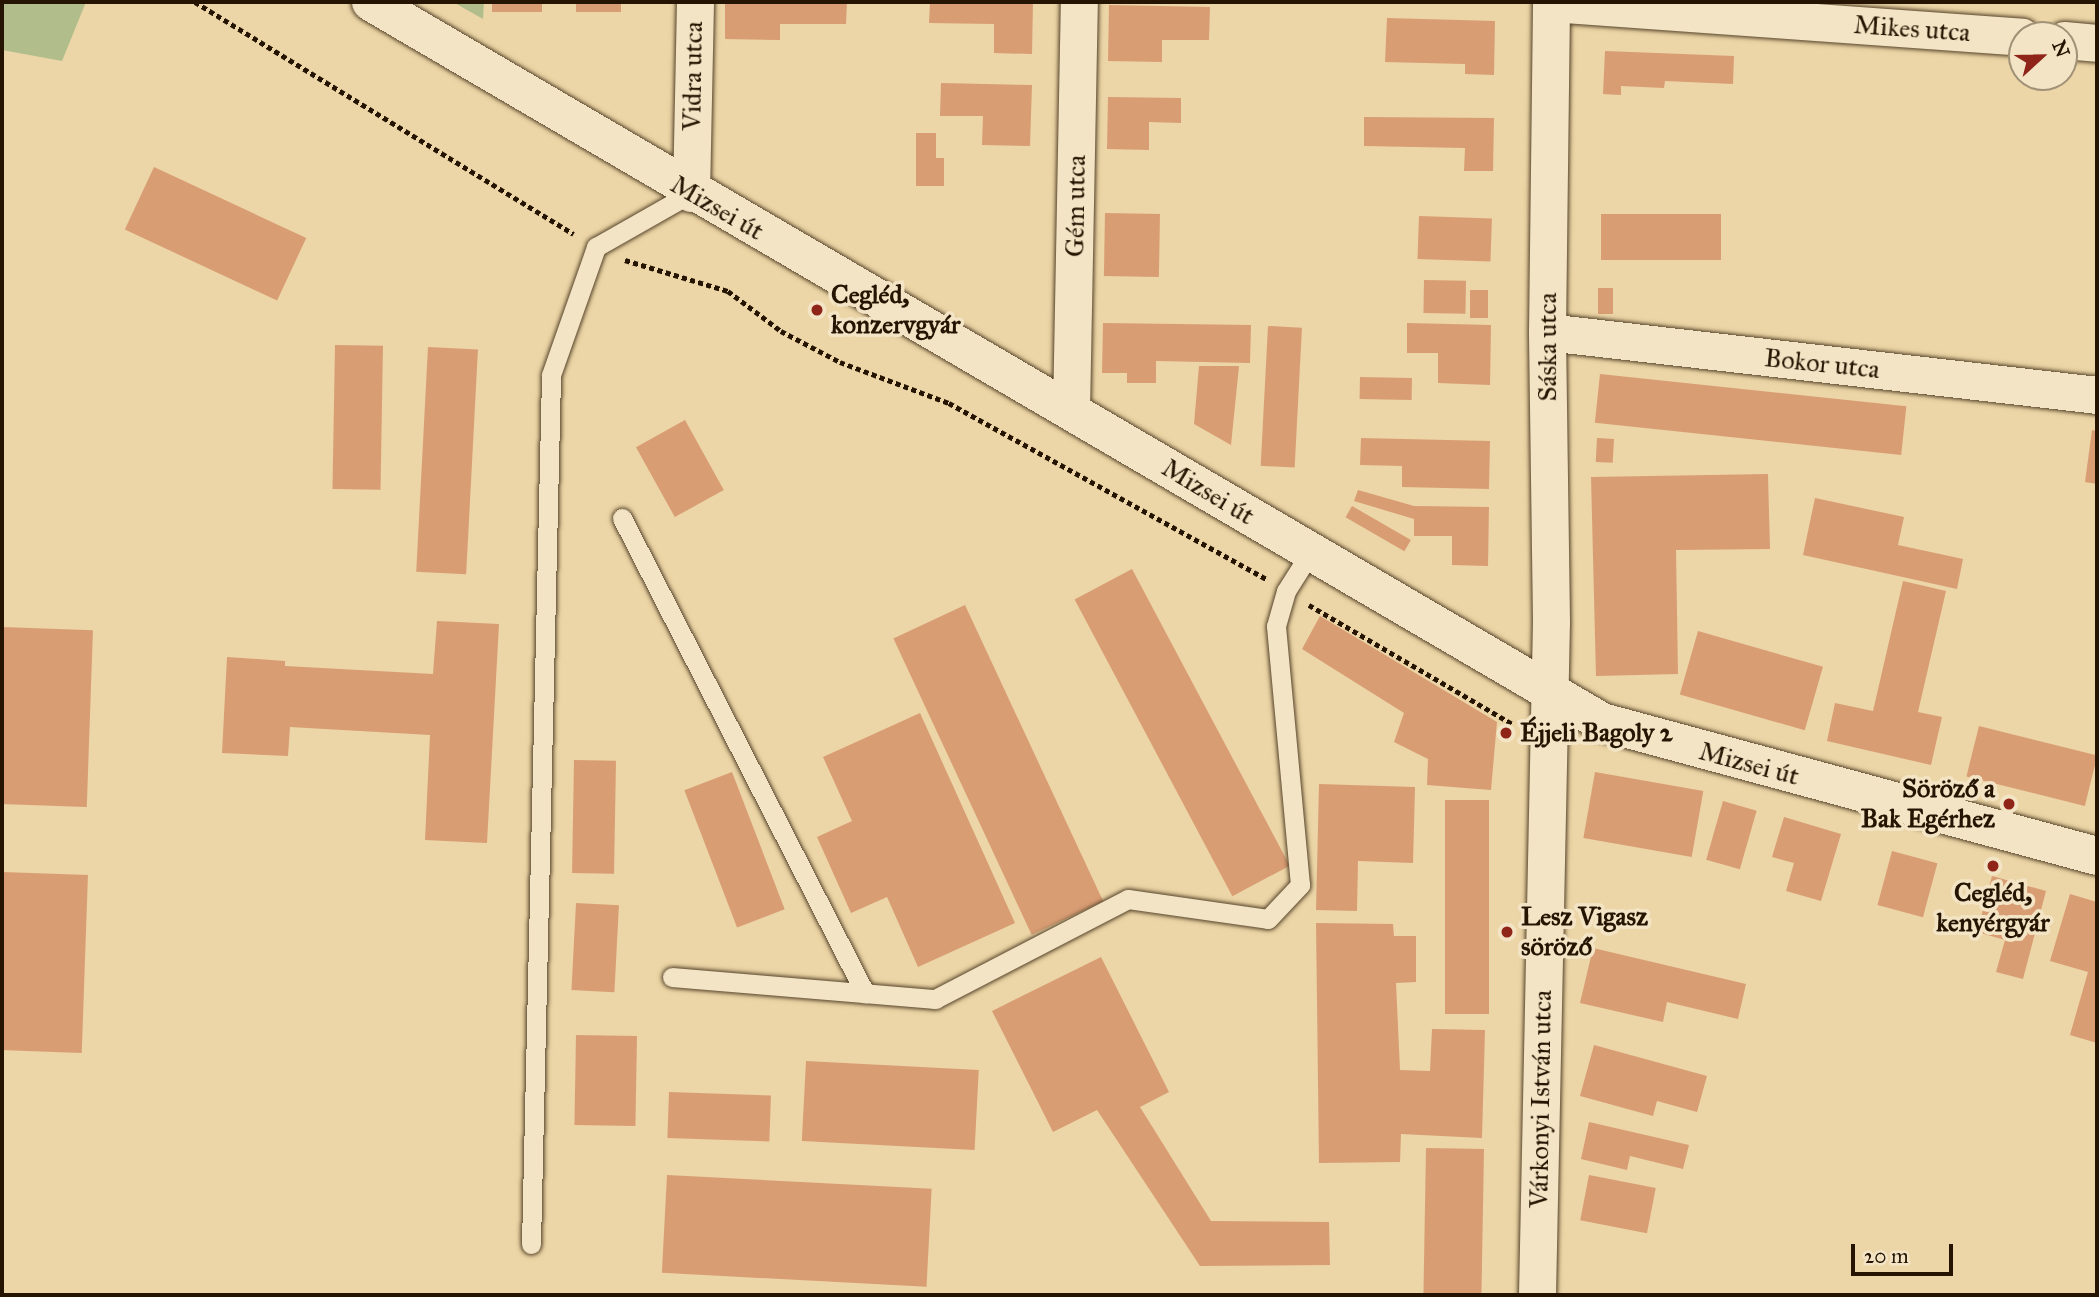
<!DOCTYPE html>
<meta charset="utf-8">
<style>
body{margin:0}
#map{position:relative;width:2099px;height:1297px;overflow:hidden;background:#ecd5a6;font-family:"IM FELL Great Primer",serif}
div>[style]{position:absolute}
.green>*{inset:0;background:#b1be8c}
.building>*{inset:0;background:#d99d74;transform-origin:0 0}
.path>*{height:4.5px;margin-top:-2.25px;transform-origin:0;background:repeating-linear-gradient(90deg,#241401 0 5px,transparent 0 8.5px)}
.roads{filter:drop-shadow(0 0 2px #56442a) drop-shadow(0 0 2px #56442a)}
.lane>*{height:19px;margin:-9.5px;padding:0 9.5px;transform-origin:9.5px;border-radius:9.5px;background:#f3e4c5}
.street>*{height:37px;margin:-18.5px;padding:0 18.5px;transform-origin:18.5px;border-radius:18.5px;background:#f3e4c5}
.secondary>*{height:38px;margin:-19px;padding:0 19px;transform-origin:19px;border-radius:19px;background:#f3e4c5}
.dots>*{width:19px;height:19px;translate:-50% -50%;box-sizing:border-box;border:4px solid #f3e4c5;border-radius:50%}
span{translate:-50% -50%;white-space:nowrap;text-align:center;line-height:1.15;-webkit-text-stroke:7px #f3e4c5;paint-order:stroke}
.street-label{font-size:26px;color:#241401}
.poi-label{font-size:26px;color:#241401;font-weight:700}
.left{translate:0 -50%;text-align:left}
.right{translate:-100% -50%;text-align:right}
.frame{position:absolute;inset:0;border:4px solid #241401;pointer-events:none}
.north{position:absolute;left:2008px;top:21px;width:70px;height:70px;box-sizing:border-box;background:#f3e4c5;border:2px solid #a09177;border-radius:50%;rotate:68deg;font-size:19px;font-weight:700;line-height:28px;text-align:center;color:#241401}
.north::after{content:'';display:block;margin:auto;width:24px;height:32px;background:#8f2418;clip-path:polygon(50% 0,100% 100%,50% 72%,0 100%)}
.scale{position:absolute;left:1851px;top:1244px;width:102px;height:32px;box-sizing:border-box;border:4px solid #241401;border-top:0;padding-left:9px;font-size:21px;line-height:24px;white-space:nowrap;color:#241401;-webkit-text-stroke:5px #f3e4c5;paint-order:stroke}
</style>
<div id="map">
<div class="green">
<i style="clip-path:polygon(2px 2px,86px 2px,62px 61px,2px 50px)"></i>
<i style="clip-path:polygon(453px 2px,484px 2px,483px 19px)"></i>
</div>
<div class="building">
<i style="left:492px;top:2px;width:50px;height:10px"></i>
<i style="left:576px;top:2px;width:45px;height:10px"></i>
<i style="clip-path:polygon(725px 2px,847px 2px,846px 24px,780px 24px,780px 40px,725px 39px)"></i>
<i style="clip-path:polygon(930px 2px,1033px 2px,1032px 54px,994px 53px,994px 24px,929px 23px)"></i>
<i style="clip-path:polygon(1109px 5px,1210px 7px,1209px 40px,1162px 40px,1162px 62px,1108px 61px)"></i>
<i style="clip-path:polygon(1387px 18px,1495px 21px,1494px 75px,1465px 74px,1465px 64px,1385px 62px)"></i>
<i style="clip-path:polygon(1605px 51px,1734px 56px,1733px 84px,1665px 81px,1664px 88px,1621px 86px,1621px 95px,1603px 94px)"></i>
<i style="clip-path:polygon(941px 83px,1032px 85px,1030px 146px,982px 145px,983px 116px,940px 116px)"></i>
<i style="clip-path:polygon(1108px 97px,1181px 98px,1181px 123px,1149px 122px,1149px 150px,1107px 149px)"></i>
<i style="clip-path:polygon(1364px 117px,1494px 118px,1493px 171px,1464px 171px,1465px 148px,1364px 146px)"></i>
<i style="clip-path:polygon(916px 133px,936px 133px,936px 158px,944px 158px,944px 186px,916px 186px)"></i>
<i style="left:154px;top:167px;width:168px;height:69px;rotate:25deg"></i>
<i style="left:1105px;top:213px;width:55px;height:63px;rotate:1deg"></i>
<i style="left:1601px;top:214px;width:120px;height:46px"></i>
<i style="left:1419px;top:216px;width:73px;height:43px;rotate:2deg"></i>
<i style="left:1424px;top:280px;width:42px;height:33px;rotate:1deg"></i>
<i style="left:1598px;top:288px;width:15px;height:26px"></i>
<i style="left:1470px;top:290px;width:18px;height:28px"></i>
<i style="clip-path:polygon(1103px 323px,1251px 325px,1250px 363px,1156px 361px,1156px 383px,1127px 383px,1127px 373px,1102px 373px)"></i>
<i style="clip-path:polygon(1407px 323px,1491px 325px,1490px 385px,1438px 383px,1438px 353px,1407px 353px)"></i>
<i style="left:1268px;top:326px;width:34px;height:140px;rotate:3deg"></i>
<i style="left:335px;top:345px;width:48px;height:144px;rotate:1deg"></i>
<i style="left:428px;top:347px;width:50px;height:225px;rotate:3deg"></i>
<i style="clip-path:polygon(1199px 366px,1239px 366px,1231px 445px,1194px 424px)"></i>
<i style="left:1600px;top:374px;width:308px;height:49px;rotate:6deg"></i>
<i style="left:1360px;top:377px;width:52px;height:22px;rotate:1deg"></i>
<i style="left:685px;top:420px;width:80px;height:56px;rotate:61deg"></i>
<i style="clip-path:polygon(2092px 430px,2097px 431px,2097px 484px,2085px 482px)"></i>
<i style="clip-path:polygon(1361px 438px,1490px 441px,1489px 489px,1402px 487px,1402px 466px,1360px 465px)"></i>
<i style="left:1597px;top:438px;width:17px;height:24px;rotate:3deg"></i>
<i style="clip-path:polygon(1768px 474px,1770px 549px,1676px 550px,1678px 674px,1596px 676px,1591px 477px)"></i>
<i style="clip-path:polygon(1358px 490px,1414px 506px,1489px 507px,1488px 566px,1452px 565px,1452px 536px,1414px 536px,1414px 519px,1354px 501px)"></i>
<i style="clip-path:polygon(1815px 498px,1904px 517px,1898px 545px,1963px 559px,1957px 589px,1803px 555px)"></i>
<i style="left:1352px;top:506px;width:68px;height:13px;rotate:30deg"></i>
<i style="left:1132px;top:569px;width:336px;height:65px;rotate:62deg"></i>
<i style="clip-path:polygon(1903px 581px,1946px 591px,1918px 712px,1942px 717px,1931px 765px,1827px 741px,1835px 703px,1873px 711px)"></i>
<i style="left:965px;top:605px;width:327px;height:79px;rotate:65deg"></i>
<i style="clip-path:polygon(1320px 616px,1497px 722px,1491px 790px,1427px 785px,1428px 759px,1394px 742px,1404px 713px,1302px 649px)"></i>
<i style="clip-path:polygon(437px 621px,499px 624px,487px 843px,425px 840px,430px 735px,290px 727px,288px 756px,222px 753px,227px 657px,285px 661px,285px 666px,433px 674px)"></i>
<i style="left:2px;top:627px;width:91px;height:177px;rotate:2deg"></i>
<i style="left:1698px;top:631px;width:130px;height:66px;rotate:16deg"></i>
<i style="clip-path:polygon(920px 713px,1015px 923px,918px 967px,887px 897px,851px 913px,817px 837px,852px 821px,823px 757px)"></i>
<i style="left:1979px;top:726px;width:122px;height:52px;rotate:14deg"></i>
<i style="left:574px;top:760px;width:42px;height:113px;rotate:1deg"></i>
<i style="left:732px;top:772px;width:147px;height:51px;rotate:69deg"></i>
<i style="left:1595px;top:772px;width:110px;height:67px;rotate:10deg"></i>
<i style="clip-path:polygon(1319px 784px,1415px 787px,1413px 863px,1358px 861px,1357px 911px,1316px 910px)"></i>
<i style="left:1445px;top:800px;width:44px;height:214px"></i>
<i style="left:1723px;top:801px;width:35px;height:61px;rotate:16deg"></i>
<i style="clip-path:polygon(1784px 817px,1841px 834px,1821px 901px,1786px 891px,1794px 863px,1772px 857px)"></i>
<i style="left:1892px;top:851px;width:47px;height:56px;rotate:15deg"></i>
<i style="left:2px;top:872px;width:86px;height:178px;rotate:2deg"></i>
<i style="clip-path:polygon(1992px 876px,2046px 891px,2023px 979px,1996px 972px,2005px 940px,1977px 932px)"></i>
<i style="clip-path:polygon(2070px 894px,2097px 902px,2097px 1043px,2070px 1035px,2088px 972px,2050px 961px)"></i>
<i style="left:576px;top:903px;width:43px;height:87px;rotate:3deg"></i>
<i style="clip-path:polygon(1316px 923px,1393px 924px,1394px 936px,1416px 936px,1416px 982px,1396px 983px,1400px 1070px,1430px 1071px,1432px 1029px,1485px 1030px,1482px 1138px,1401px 1134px,1400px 1162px,1319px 1163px)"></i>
<i style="clip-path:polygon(1593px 948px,1746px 984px,1738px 1019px,1667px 1002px,1663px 1022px,1580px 1003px)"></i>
<i style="clip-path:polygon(1101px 957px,1169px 1092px,1140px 1107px,1211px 1221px,1329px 1222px,1330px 1265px,1200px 1266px,1097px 1110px,1053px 1132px,992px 1011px)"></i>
<i style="left:576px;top:1035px;width:61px;height:90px;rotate:1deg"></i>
<i style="clip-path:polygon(1594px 1045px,1707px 1076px,1697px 1112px,1657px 1101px,1653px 1116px,1580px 1096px)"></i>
<i style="left:806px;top:1061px;width:173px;height:80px;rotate:3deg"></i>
<i style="left:669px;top:1092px;width:102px;height:46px;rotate:2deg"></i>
<i style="clip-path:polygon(1589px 1122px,1689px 1145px,1683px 1169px,1630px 1156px,1627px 1170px,1581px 1159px)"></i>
<i style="left:1426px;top:1148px;width:58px;height:147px;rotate:1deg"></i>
<i style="left:667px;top:1175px;width:265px;height:98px;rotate:3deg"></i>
<i style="left:1589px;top:1175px;width:68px;height:46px;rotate:11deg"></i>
</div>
<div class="path">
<i style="left:195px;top:2px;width:444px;rotate:31.5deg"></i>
<i style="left:625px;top:260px;width:108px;rotate:16.8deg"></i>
<i style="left:728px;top:291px;width:66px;rotate:37deg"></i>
<i style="left:781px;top:331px;width:67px;rotate:27.7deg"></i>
<i style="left:840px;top:362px;width:116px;rotate:20.6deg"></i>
<i style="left:949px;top:403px;width:363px;rotate:29deg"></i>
<i style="left:1309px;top:605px;width:236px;rotate:30.3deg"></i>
</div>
<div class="roads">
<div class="lane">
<i style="left:622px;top:518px;width:534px;rotate:62.91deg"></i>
<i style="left:672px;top:977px;width:264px;rotate:4.8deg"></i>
<i style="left:935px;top:999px;width:217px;rotate:-27.4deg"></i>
<i style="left:1128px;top:899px;width:141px;rotate:8.1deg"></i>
<i style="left:1268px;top:919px;width:47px;rotate:-46.7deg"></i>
<i style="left:1300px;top:885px;width:260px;rotate:-95.3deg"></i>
<i style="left:1276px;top:626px;width:36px;rotate:-74deg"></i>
<i style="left:1286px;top:591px;width:45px;rotate:-57.7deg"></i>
<i style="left:531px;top:1244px;width:869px;rotate:-88.68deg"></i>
<i style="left:551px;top:375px;width:136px;rotate:-70.6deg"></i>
<i style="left:596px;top:247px;width:109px;rotate:-29.6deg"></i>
</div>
<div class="street">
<i style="left:1551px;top:3px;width:472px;rotate:4.1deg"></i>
<i style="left:2064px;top:40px;width:33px;rotate:5deg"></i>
<i style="left:691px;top:193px;width:191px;rotate:-88.8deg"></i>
<i style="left:1547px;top:332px;width:554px;rotate:6.53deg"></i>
<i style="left:1071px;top:411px;width:409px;rotate:-88.9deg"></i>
<i style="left:1537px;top:1295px;width:674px;rotate:-88.81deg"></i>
<i style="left:1551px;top:621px;width:289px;rotate:-90.8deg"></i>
<i style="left:1547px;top:332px;width:330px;rotate:-89.3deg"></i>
</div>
<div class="secondary">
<i style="left:371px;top:2px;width:1426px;rotate:30.32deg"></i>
<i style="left:1602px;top:722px;width:513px;rotate:15.15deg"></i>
</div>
</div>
<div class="dots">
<i style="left:817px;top:310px;background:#8f2418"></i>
<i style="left:1506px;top:733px;background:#8f2418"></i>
<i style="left:2009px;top:804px;background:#8f2418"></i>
<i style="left:1993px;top:866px;background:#8f2418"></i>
<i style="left:1507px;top:932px;background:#8f2418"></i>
</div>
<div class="street-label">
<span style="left:1912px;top:29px;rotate:4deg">Mikes utca</span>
<span style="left:693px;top:76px;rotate:-89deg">Vidra utca</span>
<span style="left:1076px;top:206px;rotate:-89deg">Gém utca</span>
<span style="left:717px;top:208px;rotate:30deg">Mizsei út</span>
<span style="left:1548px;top:347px;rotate:-90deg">Sáska utca</span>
<span style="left:1822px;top:364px;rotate:6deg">Bokor utca</span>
<span style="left:1208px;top:492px;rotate:31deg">Mizsei út</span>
<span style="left:1749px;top:764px;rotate:15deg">Mizsei út</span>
<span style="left:1541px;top:1099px;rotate:-89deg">Várkonyi István utca</span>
</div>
<div class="poi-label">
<span class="left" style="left:831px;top:310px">Cegléd,<br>konzervgyár</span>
<span class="left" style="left:1520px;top:733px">Éjjeli Bagoly 2</span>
<span class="right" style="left:1995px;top:804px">Söröző a<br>Bak Egérhez</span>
<span style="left:1993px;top:908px">Cegléd,<br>kenyérgyár</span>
<span class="left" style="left:1521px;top:932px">Lesz Vigasz<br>söröző</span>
</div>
<div class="frame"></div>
<div class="north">N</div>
<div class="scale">20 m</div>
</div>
